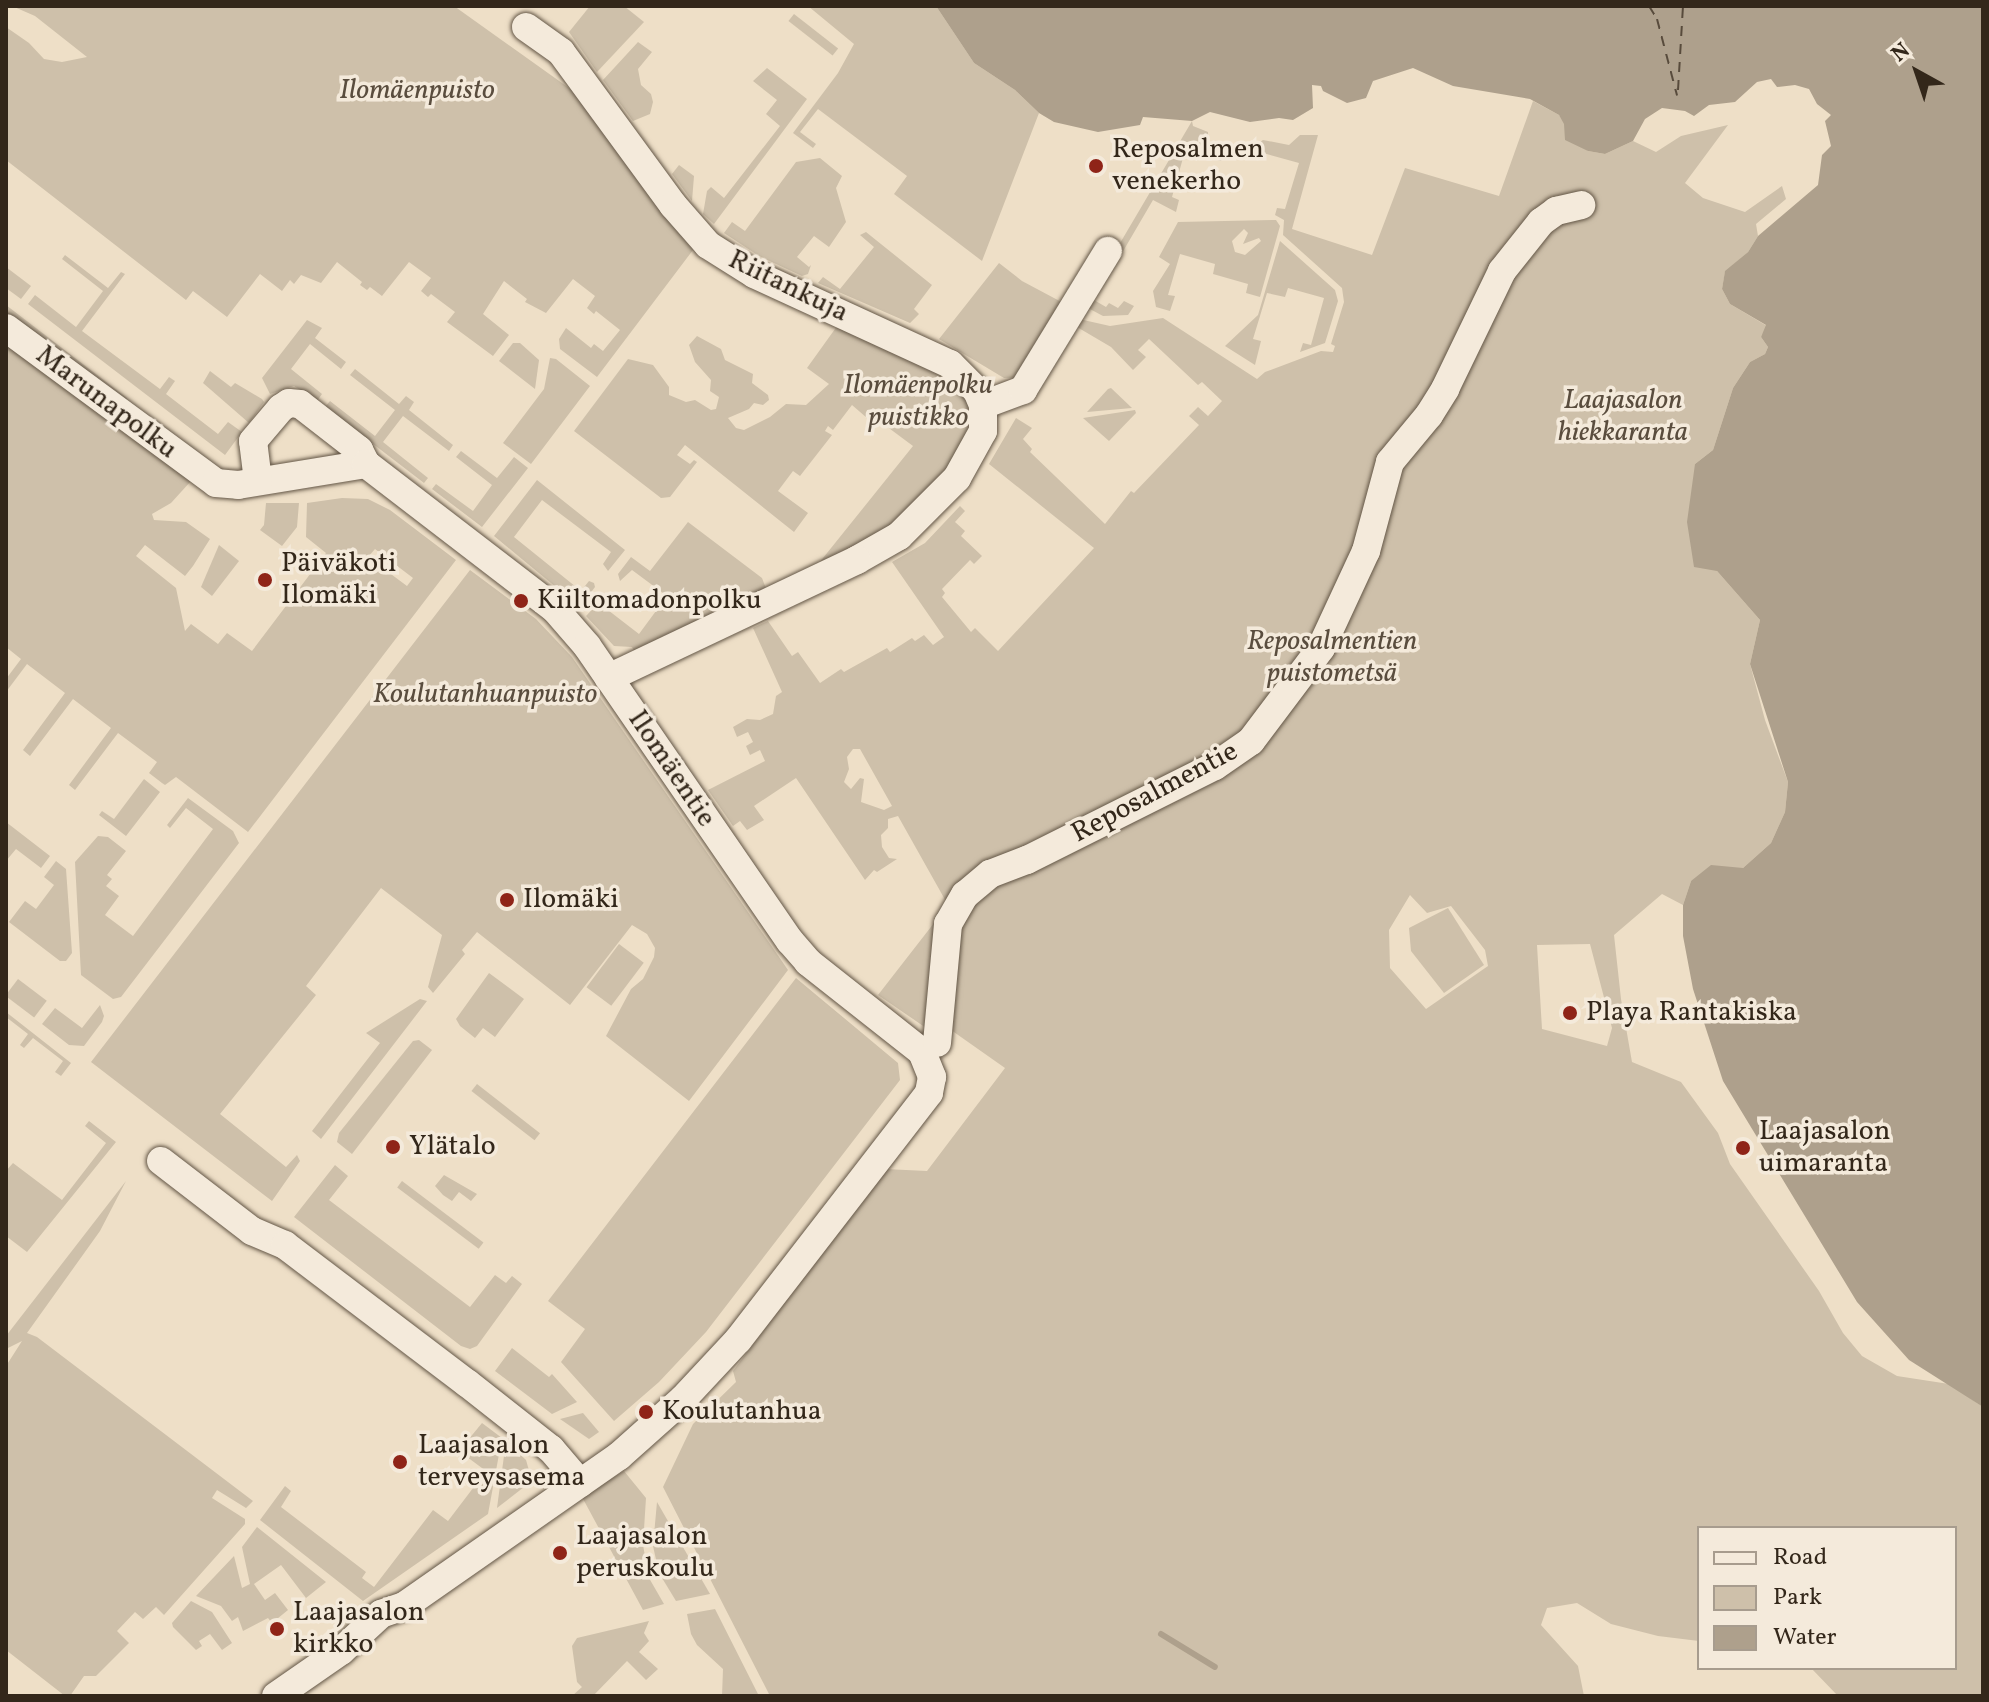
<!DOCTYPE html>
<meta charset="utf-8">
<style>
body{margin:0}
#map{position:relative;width:1989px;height:1702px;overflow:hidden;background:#eedfc7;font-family:Vollkorn,serif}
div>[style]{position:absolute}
.green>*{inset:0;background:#cec0aa;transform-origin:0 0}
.water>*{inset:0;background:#aea08c}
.stream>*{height:6px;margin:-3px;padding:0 3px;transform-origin:3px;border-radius:3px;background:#aea08c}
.ferry>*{height:2px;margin-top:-1px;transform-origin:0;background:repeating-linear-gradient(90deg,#584b3c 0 10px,transparent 0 18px)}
.roads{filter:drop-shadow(0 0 2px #625545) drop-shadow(0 0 2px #625545)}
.minor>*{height:28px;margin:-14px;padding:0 14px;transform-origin:14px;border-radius:14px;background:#f4eadb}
.dots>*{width:22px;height:22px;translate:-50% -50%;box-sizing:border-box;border:4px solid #f4eadb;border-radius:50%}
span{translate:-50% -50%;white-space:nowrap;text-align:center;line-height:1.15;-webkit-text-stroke:7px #f4eadb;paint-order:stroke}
.park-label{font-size:28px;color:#5a4d3e;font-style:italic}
.poi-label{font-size:28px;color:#33271a}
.left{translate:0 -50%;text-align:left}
.street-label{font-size:28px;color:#33271a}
.frame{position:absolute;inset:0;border:8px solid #33271a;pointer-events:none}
.legend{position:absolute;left:1697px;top:1526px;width:260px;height:144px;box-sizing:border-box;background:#f4eadb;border:2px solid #a79c8e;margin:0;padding:10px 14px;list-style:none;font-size:24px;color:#33271a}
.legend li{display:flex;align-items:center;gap:16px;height:40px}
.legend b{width:40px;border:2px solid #a79c8e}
.north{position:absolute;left:1877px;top:32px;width:80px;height:80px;-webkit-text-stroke:6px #f4eadb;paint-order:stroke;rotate:320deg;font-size:22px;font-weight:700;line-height:32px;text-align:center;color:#33271a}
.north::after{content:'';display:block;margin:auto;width:28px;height:36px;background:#33271a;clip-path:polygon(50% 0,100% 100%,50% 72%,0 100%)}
</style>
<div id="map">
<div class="green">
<i style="clip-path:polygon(12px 6px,454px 6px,576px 93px,696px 246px,597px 377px,560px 349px,559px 339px,566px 328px,591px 348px,594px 344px,603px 351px,620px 330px,596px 311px,594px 314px,587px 308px,595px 296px,573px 279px,546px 313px,525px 302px,527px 299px,504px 281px,483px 314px,509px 335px,493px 356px,447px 322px,455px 312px,431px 294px,428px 297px,421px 291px,431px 278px,409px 262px,382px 296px,370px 287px,367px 290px,360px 285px,362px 282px,337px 262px,321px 283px,301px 275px,294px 284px,290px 280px,282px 291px,260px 274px,227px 317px,193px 291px,186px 300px,6px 160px,6px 27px,29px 43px,44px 59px,62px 62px,87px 57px,35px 16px)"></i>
<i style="clip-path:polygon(590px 6px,624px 6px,644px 22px,597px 72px,569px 32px)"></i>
<i style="clip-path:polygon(808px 6px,936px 6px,974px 63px,1015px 90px,1039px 113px,982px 261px,894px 194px,907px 176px,818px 109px,800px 132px,816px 144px,813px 148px,793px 133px,838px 73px,854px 44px)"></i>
<i style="left:794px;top:14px;width:56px;height:9px;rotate:38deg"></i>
<i style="clip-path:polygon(638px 42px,652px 52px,638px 69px,641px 85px,651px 94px,653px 102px,650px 114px,633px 121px,603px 80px)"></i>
<i style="clip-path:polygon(767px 68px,807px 99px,714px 224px,703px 214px,707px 191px,711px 187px,724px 198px,780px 126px,766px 114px,777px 100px,753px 81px)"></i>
<i style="clip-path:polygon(evenodd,1533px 101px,1559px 115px,1588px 151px,1605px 154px,1633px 141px,1656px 152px,1681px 136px,1728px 125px,1685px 183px,1703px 198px,1745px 212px,1782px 186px,1786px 199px,1756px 224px,1758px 236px,1748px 252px,1725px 272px,1722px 289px,1730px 304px,1767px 326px,1761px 337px,1768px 347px,1765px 354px,1750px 362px,1733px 388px,1713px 450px,1695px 464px,1717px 571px,1760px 620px,1750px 664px,1765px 720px,1788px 782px,1785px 812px,1771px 843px,1743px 868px,1691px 881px,1683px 905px,1662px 894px,1614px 935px,1621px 999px,1632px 1062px,1681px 1082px,1718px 1133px,1730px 1164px,1819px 1291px,1843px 1333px,1862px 1356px,1897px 1376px,1949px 1384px,1983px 1407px,1983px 1696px,1838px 1696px,1811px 1668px,1955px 1668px,1955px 1528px,1699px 1528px,1699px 1641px,1658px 1636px,1611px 1624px,1577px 1603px,1547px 1608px,1541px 1625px,1578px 1666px,1584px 1696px,770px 1696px,663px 1487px,693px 1424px,736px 1382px,733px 1371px,885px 1169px,927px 1171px,1005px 1068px,951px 1030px,932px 1032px,878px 995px,948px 905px,898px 816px,888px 819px,888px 828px,881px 835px,882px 847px,889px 858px,897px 859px,877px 872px,874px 870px,865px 880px,796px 778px,754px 806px,764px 820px,747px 830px,740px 821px,733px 826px,708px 790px,765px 761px,760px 750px,750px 755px,746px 746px,753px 742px,748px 732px,737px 737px,733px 727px,747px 719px,760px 720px,773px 714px,776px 696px,782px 692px,753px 628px,768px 621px,792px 656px,798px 652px,820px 683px,841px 669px,844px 672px,887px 648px,890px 652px,912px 638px,915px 641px,924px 635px,933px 645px,944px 637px,892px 562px,925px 543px,960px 506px,965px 511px,955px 522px,965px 531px,961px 536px,982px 556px,974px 564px,970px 560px,942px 589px,945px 593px,942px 597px,971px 632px,975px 628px,998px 651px,1094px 548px,989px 464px,1016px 418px,1032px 428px,1023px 439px,1032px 449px,1030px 452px,1105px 524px,1131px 491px,1134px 493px,1199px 425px,1189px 416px,1198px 407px,1208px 416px,1222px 401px,1202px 382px,1198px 385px,1149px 339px,1138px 350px,1146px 357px,1133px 370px,1111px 347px,1077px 327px,1039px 391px,1037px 389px,1079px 319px,1110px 326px,1163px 318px,1257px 379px,1265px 372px,1321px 351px,1333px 352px,1335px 346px,1331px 344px,1344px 302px,1342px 288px,1283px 235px,1284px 220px,1275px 215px,1277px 208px,1285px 209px,1299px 163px,1249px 149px,1263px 140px,1289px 145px,1300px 135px,1318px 135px,1292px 229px,1372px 255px,1405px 168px,1499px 196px,1533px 101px,853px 749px,860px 749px,892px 806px,884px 810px,861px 802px,864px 779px,860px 778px,851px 789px,844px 782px,849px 769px,847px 757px,853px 749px,1533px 101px,1410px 895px,1427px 913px,1451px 906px,1485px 950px,1488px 966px,1426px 1009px,1390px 968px,1389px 930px,1410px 895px,1533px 101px,1590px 944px,1612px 1028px,1607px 1046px,1542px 1029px,1537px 945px,1590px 944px)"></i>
<i style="clip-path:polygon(1192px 121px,1193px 126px,1208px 132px,1208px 146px,1228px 148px,1221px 161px,1185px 151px,1172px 197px,1179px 200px,1176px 212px,1153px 200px,1108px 277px,1103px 272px)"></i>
<i style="clip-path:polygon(820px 158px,842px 176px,836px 188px,846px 222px,829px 247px,814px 236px,797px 257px,809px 267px,811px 265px,808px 274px,802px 276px,759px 256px,724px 233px,732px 222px,745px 231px,796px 162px)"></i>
<i style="clip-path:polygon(679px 165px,694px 176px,692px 201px,672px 174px)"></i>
<i style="clip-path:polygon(evenodd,1276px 220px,1280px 226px,1260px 297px,1246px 293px,1248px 284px,1213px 274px,1215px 264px,1180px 254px,1168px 295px,1175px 296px,1170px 311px,1156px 307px,1153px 291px,1170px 264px,1159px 257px,1178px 222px,1276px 220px,1244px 229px,1248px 233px,1243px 244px,1259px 238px,1261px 241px,1245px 255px,1235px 252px,1232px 241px,1244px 229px)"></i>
<i style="clip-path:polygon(866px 232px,932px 285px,914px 309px,919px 314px,910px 323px,818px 283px,823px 277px,840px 289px,874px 247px,860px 235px)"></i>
<i style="clip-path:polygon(1280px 241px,1335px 290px,1338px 301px,1325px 343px,1300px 352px,1303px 343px,1311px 345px,1324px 298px,1288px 288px,1285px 297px,1267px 293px,1253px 339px,1261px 341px,1255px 365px,1225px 346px,1258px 315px)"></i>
<i style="clip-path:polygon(65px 255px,108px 288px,121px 272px,125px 274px,82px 331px,160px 389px,169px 377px,175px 381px,166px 394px,218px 434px,228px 422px,242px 432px,225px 455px,28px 304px,35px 295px,76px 327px,103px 291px,62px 259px)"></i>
<i style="clip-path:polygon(999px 263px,1022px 281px,1069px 306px,1026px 377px,1004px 378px,939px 339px)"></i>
<i style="clip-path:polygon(6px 267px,31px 286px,21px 299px,6px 288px)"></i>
<i style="clip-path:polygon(1094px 300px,1106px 307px,1109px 303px,1118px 308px,1124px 301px,1134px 306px,1128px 315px,1103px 316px,1088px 308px)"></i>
<i style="clip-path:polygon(6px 305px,127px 398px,127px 401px,6px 317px)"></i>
<i style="clip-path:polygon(307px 320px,322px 328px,315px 338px,346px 362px,341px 369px,310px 344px,291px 369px,322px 394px,317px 401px,294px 386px,270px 394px,262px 378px)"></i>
<i style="clip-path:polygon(840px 322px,949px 376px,968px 402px,970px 435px,938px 485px,891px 526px,815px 568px,913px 446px,870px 414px,867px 418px,852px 405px,833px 430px,828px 426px,825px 431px,832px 435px,800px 476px,793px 471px,778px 491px,808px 513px,794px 532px,685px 445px,677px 455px,690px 464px,694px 460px,697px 462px,670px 497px,661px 498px,574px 431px,628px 359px,653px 365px,669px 387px,669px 395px,686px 402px,695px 400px,711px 410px,716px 409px,719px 397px,710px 391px,711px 380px,695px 362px,689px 345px,697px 336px,721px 349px,725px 360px,753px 374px,752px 383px,768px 395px,769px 400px,763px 405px,754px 403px,749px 409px,728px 418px,736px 428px,744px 430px,770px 417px,786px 404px,806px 405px,829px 384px,807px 368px)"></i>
<i style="clip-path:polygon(513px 343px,520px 343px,539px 360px,535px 389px,499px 361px)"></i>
<i style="clip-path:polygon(evenodd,6px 344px,191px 481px,171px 503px,152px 514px,154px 520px,186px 522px,210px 539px,193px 566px,185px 576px,145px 545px,136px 556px,176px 588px,185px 631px,191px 624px,218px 644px,227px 633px,252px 651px,326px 553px,306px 537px,307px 503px,342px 498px,368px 499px,390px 510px,456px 560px,248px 832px,176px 777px,165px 785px,162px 783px,149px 773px,157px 762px,118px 733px,75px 790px,69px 785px,111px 728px,73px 699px,30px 756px,23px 750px,65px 693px,27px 664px,6px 692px,6px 679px,21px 659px,6px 647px,6px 344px,375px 549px,413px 578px,407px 586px,368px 557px,375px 549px)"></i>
<i style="clip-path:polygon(550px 358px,556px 359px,590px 386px,531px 464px,503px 443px,544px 389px)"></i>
<i style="clip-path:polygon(355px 369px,399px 404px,406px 396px,414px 402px,409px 410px,453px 445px,449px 451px,403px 416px,383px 442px,428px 478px,424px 483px,325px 407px,330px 401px,375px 436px,395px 410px,350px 375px)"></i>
<i style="clip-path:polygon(210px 371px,231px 387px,235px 383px,262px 399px,264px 402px,249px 423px,203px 383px)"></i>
<i style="clip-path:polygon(1111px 388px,1132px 408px,1087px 412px,1108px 389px)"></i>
<i style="clip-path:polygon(1135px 410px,1136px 413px,1109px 441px,1083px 418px)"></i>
<i style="clip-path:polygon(461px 451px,497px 478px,514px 457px,528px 468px,482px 527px,432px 489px,436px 484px,473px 511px,492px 485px,456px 457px)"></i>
<i style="clip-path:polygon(537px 480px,625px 550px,608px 571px,603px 564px,611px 552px,542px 500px,514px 537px,581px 591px,589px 581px,594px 583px,595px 587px,580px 607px,494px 536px)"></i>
<i style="clip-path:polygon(266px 503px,299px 503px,297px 527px,282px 546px,260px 530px,264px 525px)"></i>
<i style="clip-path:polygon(688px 522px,762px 578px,767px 591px,635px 653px,632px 647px,614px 646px,586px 616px,608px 593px,610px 598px,604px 607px,639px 634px,667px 596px,632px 570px,620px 581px,618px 574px,631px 557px,650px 571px)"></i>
<i style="clip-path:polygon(219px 545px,239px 561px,212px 596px,201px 587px)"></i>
<i style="clip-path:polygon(470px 570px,536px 619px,572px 657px,788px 970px,689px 1101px,606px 1036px,631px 989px,643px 979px,654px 957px,655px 948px,647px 934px,632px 925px,570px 1005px,477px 932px,462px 950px,465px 954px,433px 993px,428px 987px,442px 935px,381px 888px,306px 986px,316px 995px,220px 1114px,286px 1167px,297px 1155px,300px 1161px,272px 1201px,91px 1062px)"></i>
<i style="clip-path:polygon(144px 779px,160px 792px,126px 836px,99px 815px,102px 811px,114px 819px)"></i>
<i style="clip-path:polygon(188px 798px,233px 831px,239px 843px,121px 997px,113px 999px,81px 975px,75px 862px,98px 836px,108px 837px,126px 851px,107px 875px,112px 879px,106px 886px,119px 896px,105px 915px,133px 936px,213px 829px,186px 808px,170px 828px,167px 825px)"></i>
<i style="clip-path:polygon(6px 822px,50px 856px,41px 868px,16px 849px,6px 861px)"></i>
<i style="clip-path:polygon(56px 861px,66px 869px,72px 953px,66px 961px,60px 961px,9px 922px,25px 901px,36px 909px,54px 885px,44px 877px)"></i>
<i style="clip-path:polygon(1448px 908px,1484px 965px,1444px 993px,1411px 951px,1409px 928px)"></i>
<i style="left:619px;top:944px;width:31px;height:54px;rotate:37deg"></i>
<i style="clip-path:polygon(489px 973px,524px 999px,495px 1037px,483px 1028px,475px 1038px,460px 1026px,456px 1019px)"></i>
<i style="clip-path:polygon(796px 978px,898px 1063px,900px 1080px,706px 1332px,659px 1382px,614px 1421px,561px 1362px,585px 1329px,548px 1301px)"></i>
<i style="left:18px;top:979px;width:36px;height:21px;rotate:37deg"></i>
<i style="clip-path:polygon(420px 999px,427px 1001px,321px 1139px,312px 1131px,380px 1043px,366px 1033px)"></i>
<i style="clip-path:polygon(100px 1005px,104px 1016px,102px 1022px,84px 1046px,69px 1045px,42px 1024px,55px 1008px,82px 1028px)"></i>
<i style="clip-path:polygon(6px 1012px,71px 1063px,61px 1076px,55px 1072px,63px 1061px,33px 1038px,24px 1048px,20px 1045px,28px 1034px,6px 1017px)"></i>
<i style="clip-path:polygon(419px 1040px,432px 1050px,352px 1154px,337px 1142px,339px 1133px,413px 1041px)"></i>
<i style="left:477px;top:1084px;width:80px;height:9px;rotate:38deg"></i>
<i style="clip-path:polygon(89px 1121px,116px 1142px,27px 1252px,6px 1236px,6px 1171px,13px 1163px,62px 1200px,106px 1143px,85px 1126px)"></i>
<i style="clip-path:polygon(335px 1165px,348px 1176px,329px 1200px,470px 1307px,495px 1275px,506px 1283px,512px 1276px,522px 1284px,477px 1346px,470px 1349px,461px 1346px,294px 1217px)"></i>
<i style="clip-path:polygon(444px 1175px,477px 1194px,471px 1201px,459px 1192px,452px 1201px,443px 1195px,435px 1186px)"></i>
<i style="clip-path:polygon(126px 1181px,100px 1231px,27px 1333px,37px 1337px,253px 1501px,246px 1508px,217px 1490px,212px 1498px,245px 1519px,245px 1524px,164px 1615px,156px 1607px,143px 1619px,135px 1612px,117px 1631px,129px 1643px,96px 1676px,84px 1676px,70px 1696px,65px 1696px,6px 1650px,6px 1366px,22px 1341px,6px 1349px,6px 1336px)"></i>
<i style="left:402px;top:1181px;width:102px;height:8px;rotate:37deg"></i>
<i style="clip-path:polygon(512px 1348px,549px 1377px,552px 1374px,577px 1402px,552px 1414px,495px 1371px)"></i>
<i style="clip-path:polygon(583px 1413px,599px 1432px,589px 1439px,560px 1419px)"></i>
<i style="clip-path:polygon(482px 1423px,502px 1438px,488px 1514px,363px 1601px,260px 1520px,285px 1486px,291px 1491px,281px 1507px,366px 1572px,362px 1578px,374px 1587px,433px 1510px,448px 1521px,486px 1471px,459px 1451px)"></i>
<i style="clip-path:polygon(506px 1441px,526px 1460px,530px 1474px,524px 1487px,497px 1508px)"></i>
<i style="clip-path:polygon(624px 1471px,646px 1498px,643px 1545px,649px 1578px,664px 1604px,643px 1610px,582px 1497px)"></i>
<i style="clip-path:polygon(657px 1502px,710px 1594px,676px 1601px,659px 1573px,653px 1546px)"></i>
<i style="clip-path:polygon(257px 1527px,326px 1582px,306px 1598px,281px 1565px,254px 1584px,265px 1600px,275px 1593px,288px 1610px,272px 1623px,268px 1618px,243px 1631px,238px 1617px,232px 1621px,221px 1606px,196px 1596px,234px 1556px,242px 1588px,250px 1584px,242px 1547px)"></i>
<i style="clip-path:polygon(191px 1601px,212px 1612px,232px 1643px,222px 1650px,210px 1634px,199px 1641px,202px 1646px,196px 1650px,173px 1627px,172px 1623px)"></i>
<i style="clip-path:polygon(715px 1609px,759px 1696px,722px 1696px,723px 1669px,697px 1645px,691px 1634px,687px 1614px)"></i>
<i style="clip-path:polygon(649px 1621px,644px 1633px,649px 1641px,639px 1652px,658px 1669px,646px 1680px,627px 1661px,593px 1696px,572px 1696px,582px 1687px,577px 1682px,572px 1646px,577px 1638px)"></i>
</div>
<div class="water">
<i style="clip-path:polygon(936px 6px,1983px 6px,1983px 1407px,1909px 1360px,1857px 1302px,1723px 1081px,1693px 989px,1683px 936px,1683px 905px,1691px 881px,1711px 865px,1743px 868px,1771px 843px,1785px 812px,1788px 782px,1750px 664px,1760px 620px,1717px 571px,1694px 567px,1687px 522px,1695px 464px,1713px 450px,1733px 388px,1750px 362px,1765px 354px,1768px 347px,1761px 337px,1766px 325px,1730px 304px,1722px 289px,1725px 271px,1748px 252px,1758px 236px,1818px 185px,1822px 155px,1831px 146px,1825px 121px,1831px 115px,1817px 104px,1809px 89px,1795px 85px,1777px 87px,1771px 79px,1757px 82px,1735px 102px,1709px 105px,1694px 116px,1685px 111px,1662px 108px,1645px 119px,1633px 141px,1605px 154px,1588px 151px,1565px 140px,1564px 124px,1559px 115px,1530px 99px,1453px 86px,1413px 68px,1373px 81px,1366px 98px,1347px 103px,1323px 91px,1321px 86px,1312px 85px,1313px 108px,1293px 120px,1279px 118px,1250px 122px,1210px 112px,1192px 121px,1143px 117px,1140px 125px,1098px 132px,1054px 122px,1039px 113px,1015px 90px,974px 63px)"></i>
</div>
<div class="stream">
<i style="left:1161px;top:1634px;width:63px;rotate:31.4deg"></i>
</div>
<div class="ferry">
<i style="left:1649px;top:6px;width:15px;rotate:58deg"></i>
<i style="left:1657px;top:19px;width:79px;rotate:75.3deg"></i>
<i style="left:1678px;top:90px;width:84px;rotate:-86.6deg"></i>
</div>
<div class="roads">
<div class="minor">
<i style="left:526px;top:27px;width:43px;rotate:35.5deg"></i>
<i style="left:561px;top:52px;width:190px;rotate:53.8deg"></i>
<i style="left:673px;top:205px;width:53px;rotate:48.8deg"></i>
<i style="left:708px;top:245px;width:54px;rotate:32.2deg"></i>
<i style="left:754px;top:274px;width:216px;rotate:24.7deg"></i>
<i style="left:950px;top:364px;width:38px;rotate:45deg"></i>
<i style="left:977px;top:391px;width:15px;rotate:67deg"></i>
<i style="left:983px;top:405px;width:26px;rotate:90deg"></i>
<i style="left:983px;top:431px;width:54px;rotate:119deg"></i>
<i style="left:957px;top:478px;width:82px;rotate:135deg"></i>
<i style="left:899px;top:536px;width:48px;rotate:150.3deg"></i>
<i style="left:857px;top:560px;width:275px;rotate:154.6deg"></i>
<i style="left:6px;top:328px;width:261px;rotate:36.4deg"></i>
<i style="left:216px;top:483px;width:22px;rotate:5deg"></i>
<i style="left:238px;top:485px;width:130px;rotate:-9.3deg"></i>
<i style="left:983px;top:405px;width:43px;rotate:-20.6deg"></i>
<i style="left:1023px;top:390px;width:163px;rotate:-58.6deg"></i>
<i style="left:258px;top:481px;width:40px;rotate:-97.1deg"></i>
<i style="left:253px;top:441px;width:43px;rotate:-49.7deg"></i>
<i style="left:281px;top:408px;width:9px;rotate:-32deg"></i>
<i style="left:289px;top:403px;width:11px;rotate:5deg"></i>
<i style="left:300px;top:404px;width:75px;rotate:37.9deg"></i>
<i style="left:359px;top:450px;width:16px;rotate:63deg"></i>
<i style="left:366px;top:464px;width:237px;rotate:37.5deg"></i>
<i style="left:554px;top:608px;width:50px;rotate:49deg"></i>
<i style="left:587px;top:646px;width:358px;rotate:55.5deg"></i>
<i style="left:790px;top:941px;width:28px;rotate:49deg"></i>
<i style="left:808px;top:962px;width:145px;rotate:38.3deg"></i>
<i style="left:922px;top:1052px;width:27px;rotate:68deg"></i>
<i style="left:932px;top:1077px;width:16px;rotate:101deg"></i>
<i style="left:929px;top:1093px;width:312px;rotate:127.7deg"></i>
<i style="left:738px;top:1340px;width:81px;rotate:133deg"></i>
<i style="left:683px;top:1399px;width:86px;rotate:138.3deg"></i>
<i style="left:619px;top:1456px;width:262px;rotate:145.1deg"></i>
<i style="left:404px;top:1606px;width:24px;rotate:161deg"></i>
<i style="left:381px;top:1614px;width:54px;rotate:137.2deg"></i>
<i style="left:341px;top:1651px;width:79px;rotate:145.3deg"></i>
<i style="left:937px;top:1043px;width:120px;rotate:-84.7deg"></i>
<i style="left:948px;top:924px;width:34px;rotate:-60deg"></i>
<i style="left:965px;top:895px;width:33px;rotate:-40deg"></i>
<i style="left:990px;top:874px;width:40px;rotate:-21deg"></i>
<i style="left:1027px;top:860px;width:210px;rotate:-26.6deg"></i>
<i style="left:1215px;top:766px;width:44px;rotate:-34.8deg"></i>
<i style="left:1251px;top:741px;width:116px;rotate:-53deg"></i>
<i style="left:1321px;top:648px;width:107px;rotate:-65.1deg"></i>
<i style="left:1366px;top:551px;width:92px;rotate:-74.9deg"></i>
<i style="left:1390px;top:462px;width:61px;rotate:-50.3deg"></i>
<i style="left:1429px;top:415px;width:31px;rotate:-58deg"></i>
<i style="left:1445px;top:389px;width:131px;rotate:-64.2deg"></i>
<i style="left:1502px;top:271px;width:63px;rotate:-51.5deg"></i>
<i style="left:1541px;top:222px;width:19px;rotate:-36deg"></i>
<i style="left:1556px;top:211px;width:26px;rotate:-13deg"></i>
<i style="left:161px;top:1161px;width:115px;rotate:37.6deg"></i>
<i style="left:252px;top:1231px;width:36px;rotate:23deg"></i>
<i style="left:285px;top:1245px;width:228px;rotate:37.2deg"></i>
<i style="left:467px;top:1383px;width:107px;rotate:38.2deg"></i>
<i style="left:551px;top:1449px;width:45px;rotate:49.5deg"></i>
</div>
</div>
<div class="dots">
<i style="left:1096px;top:166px;background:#8f2418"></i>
<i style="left:265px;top:580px;background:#8f2418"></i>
<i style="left:521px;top:601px;background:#8f2418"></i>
<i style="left:507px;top:900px;background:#8f2418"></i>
<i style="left:1570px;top:1013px;background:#8f2418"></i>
<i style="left:393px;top:1147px;background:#8f2418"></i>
<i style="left:1743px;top:1148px;background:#8f2418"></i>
<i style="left:646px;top:1412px;background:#8f2418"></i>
<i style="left:400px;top:1462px;background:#8f2418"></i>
<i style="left:560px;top:1553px;background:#8f2418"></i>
<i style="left:277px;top:1629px;background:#8f2418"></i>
</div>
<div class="park-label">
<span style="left:417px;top:91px">Ilomäenpuisto</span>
<span style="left:918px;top:402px">Ilomäenpolku<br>puistikko</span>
<span style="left:1623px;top:417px">Laajasalon<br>hiekkaranta</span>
<span style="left:1332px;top:658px">Reposalmentien<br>puistometsä</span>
<span style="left:485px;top:695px">Koulutanhuanpuisto</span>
</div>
<div class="poi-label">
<span class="left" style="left:1112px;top:166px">Reposalmen<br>venekerho</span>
<span class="left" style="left:281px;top:580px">Päiväkoti<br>Ilomäki</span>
<span class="left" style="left:537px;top:601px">Kiiltomadonpolku</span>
<span class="left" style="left:523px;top:900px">Ilomäki</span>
<span class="left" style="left:1586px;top:1013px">Playa Rantakiska</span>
<span class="left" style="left:1759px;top:1148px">Laajasalon<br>uimaranta</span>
<span class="left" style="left:409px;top:1147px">Ylätalo</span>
<span class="left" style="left:662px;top:1412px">Koulutanhua</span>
<span class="left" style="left:418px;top:1462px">Laajasalon<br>terveysasema</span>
<span class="left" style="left:576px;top:1553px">Laajasalon<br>peruskoulu</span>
<span class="left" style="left:293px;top:1629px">Laajasalon<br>kirkko</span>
</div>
<div class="street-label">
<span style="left:788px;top:287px;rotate:26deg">Riitankuja</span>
<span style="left:106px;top:403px;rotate:37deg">Marunapolku</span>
<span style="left:671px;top:769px;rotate:56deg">Ilomäentie</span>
<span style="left:1155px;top:793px;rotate:-28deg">Reposalmentie</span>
</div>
<div class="frame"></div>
<ul class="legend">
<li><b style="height:10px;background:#f4eadb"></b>Road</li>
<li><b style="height:22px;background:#cec0aa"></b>Park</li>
<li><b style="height:22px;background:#aea08c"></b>Water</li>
</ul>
<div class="north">N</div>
</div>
